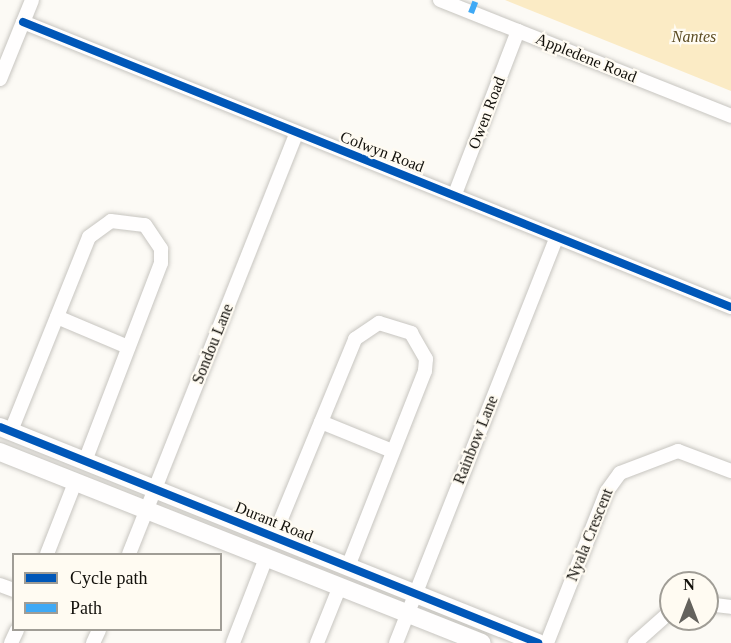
<!DOCTYPE html>
<style>
body{margin:0}
#map{position:relative;width:731px;height:643px;overflow:hidden;background:#fcfaf5;font-family:"Times New Roman",serif}
div>[style]{position:absolute}
.green>*{inset:0;background:#fbebc5}
.roads{filter:drop-shadow(0 0 2px #c7c5c0) drop-shadow(0 0 2px #c7c5c0)}
.minor>*{height:14px;margin:-7px;padding:0 7px;transform-origin:7px;border-radius:7px;background:#fffefe}
.tertiary>*{height:18px;margin:-9px;padding:0 9px;transform-origin:9px;border-radius:9px;background:#fffefe}
.quiet>*{height:6px;margin-top:-3px;transform-origin:0;background:repeating-linear-gradient(90deg,#3fa9f5 0 12px,transparent 0 18px)}
.cycleway>*{height:8px;margin:-4px;padding:0 4px;transform-origin:4px;border-radius:4px;background:#0057b8}
span{translate:-50% -50%;white-space:nowrap;text-align:center;line-height:1.15;-webkit-text-stroke:4.5px #fffbf2;paint-order:stroke}
.park-label{font-size:16px;color:#5b4b22;font-style:italic}
.street-label{font-size:16px;color:#12100b}
.legend{position:absolute;left:12px;top:553px;width:210px;height:78px;box-sizing:border-box;background:#fffbf2;border:2px solid #a09d96;margin:0;padding:8px 10px;list-style:none;font-size:18px;color:#12100b}
.legend li{display:flex;align-items:center;gap:12px;height:30px}
.legend b{width:30px;border:2px solid #a09d96}
.north{position:absolute;left:659px;top:571px;width:60px;height:60px;box-sizing:border-box;background:#fffbf2;border:2px solid #a09d96;border-radius:50%;rotate:0deg;font-size:16px;font-weight:700;line-height:24px;text-align:center;color:#12100b}
.north::after{content:'';display:block;margin:auto;width:21px;height:27px;background:#64625d;clip-path:polygon(50% 0,100% 100%,50% 72%,0 100%)}
</style>
<div id="map">
<div class="green">
<i style="clip-path:polygon(505px 0,731px 0,731px 91px)"></i>
</div>
<div class="roads">
<div class="minor">
<i style="left:440px;top:0;width:313px;rotate:21.7deg"></i>
<i style="left:23px;top:22px;width:763px;rotate:21.93deg"></i>
<i style="left:0;top:79px;width:85px;rotate:-67.9deg"></i>
<i style="left:455px;top:194px;width:175px;rotate:-68.9deg"></i>
<i style="left:57px;top:317px;width:77px;rotate:22.9deg"></i>
<i style="left:321px;top:422px;width:77px;rotate:22.2deg"></i>
<i style="left:11px;top:431px;width:209px;rotate:-68.1deg"></i>
<i style="left:89px;top:237px;width:27px;rotate:-36deg"></i>
<i style="left:111px;top:221px;width:34px;rotate:7deg"></i>
<i style="left:145px;top:225px;width:29px;rotate:56deg"></i>
<i style="left:161px;top:249px;width:14px;rotate:90deg"></i>
<i style="left:161px;top:263px;width:212px;rotate:111deg"></i>
<i style="left:274px;top:536px;width:213px;rotate:-67.6deg"></i>
<i style="left:355px;top:339px;width:29px;rotate:-34deg"></i>
<i style="left:379px;top:323px;width:34px;rotate:17deg"></i>
<i style="left:411px;top:333px;width:30px;rotate:60deg"></i>
<i style="left:426px;top:359px;width:12px;rotate:95deg"></i>
<i style="left:425px;top:371px;width:210px;rotate:111.5deg"></i>
<i style="left:47px;top:554px;width:79px;rotate:-68.6deg"></i>
<i style="left:129px;top:554px;width:452px;rotate:-68.3deg"></i>
<i style="left:0;top:585px;width:15px;rotate:20deg"></i>
<i style="left:707px;top:604px;width:24px;rotate:7deg"></i>
<i style="left:11px;top:643px;width:14px;rotate:-65deg"></i>
<i style="left:93px;top:643px;width:14px;rotate:-65deg"></i>
<i style="left:233px;top:643px;width:91px;rotate:-68.8deg"></i>
<i style="left:317px;top:643px;width:61px;rotate:-68deg"></i>
<i style="left:396px;top:643px;width:435px;rotate:-68.4deg"></i>
<i style="left:547px;top:643px;width:163px;rotate:-68.5deg"></i>
<i style="left:607px;top:491px;width:22px;rotate:-54deg"></i>
<i style="left:620px;top:473px;width:62px;rotate:-20.8deg"></i>
<i style="left:678px;top:451px;width:57px;rotate:20.7deg"></i>
<i style="left:635px;top:643px;width:48px;rotate:-41.6deg"></i>
</div>
<div class="tertiary">
<i style="left:0;top:427px;width:580px;rotate:21.87deg"></i>
<i style="left:0;top:452px;width:518px;rotate:21.62deg"></i>
</div>
</div>
<div class="quiet">
<i style="left:471px;top:13px;width:14px;rotate:-69deg"></i>
</div>
<div class="cycleway">
<i style="left:23px;top:22px;width:763px;rotate:21.93deg"></i>
<i style="left:0;top:427px;width:580px;rotate:21.87deg"></i>
</div>
<div class="park-label">
<span style="left:694px;top:37px">Nantes</span>
</div>
<div class="street-label">
<span style="left:586px;top:58px;rotate:22deg">Appledene Road</span>
<span style="left:487px;top:113px;rotate:-69deg">Owen Road</span>
<span style="left:382px;top:152px;rotate:21deg">Colwyn Road</span>
<span style="left:213px;top:344px;rotate:-68deg">Sondou Lane</span>
<span style="left:476px;top:440px;rotate:-68deg">Rainbow Lane</span>
<span style="left:274px;top:522px;rotate:22deg">Durant Road</span>
<span style="left:590px;top:535px;rotate:-68deg">Nyala Crescent</span>
</div>
<ul class="legend">
<li><b style="height:8px;background:#0057b8"></b>Cycle path</li>
<li><b style="height:8px;background:#3fa9f5"></b>Path</li>
</ul>
<div class="north">N</div>
</div>
